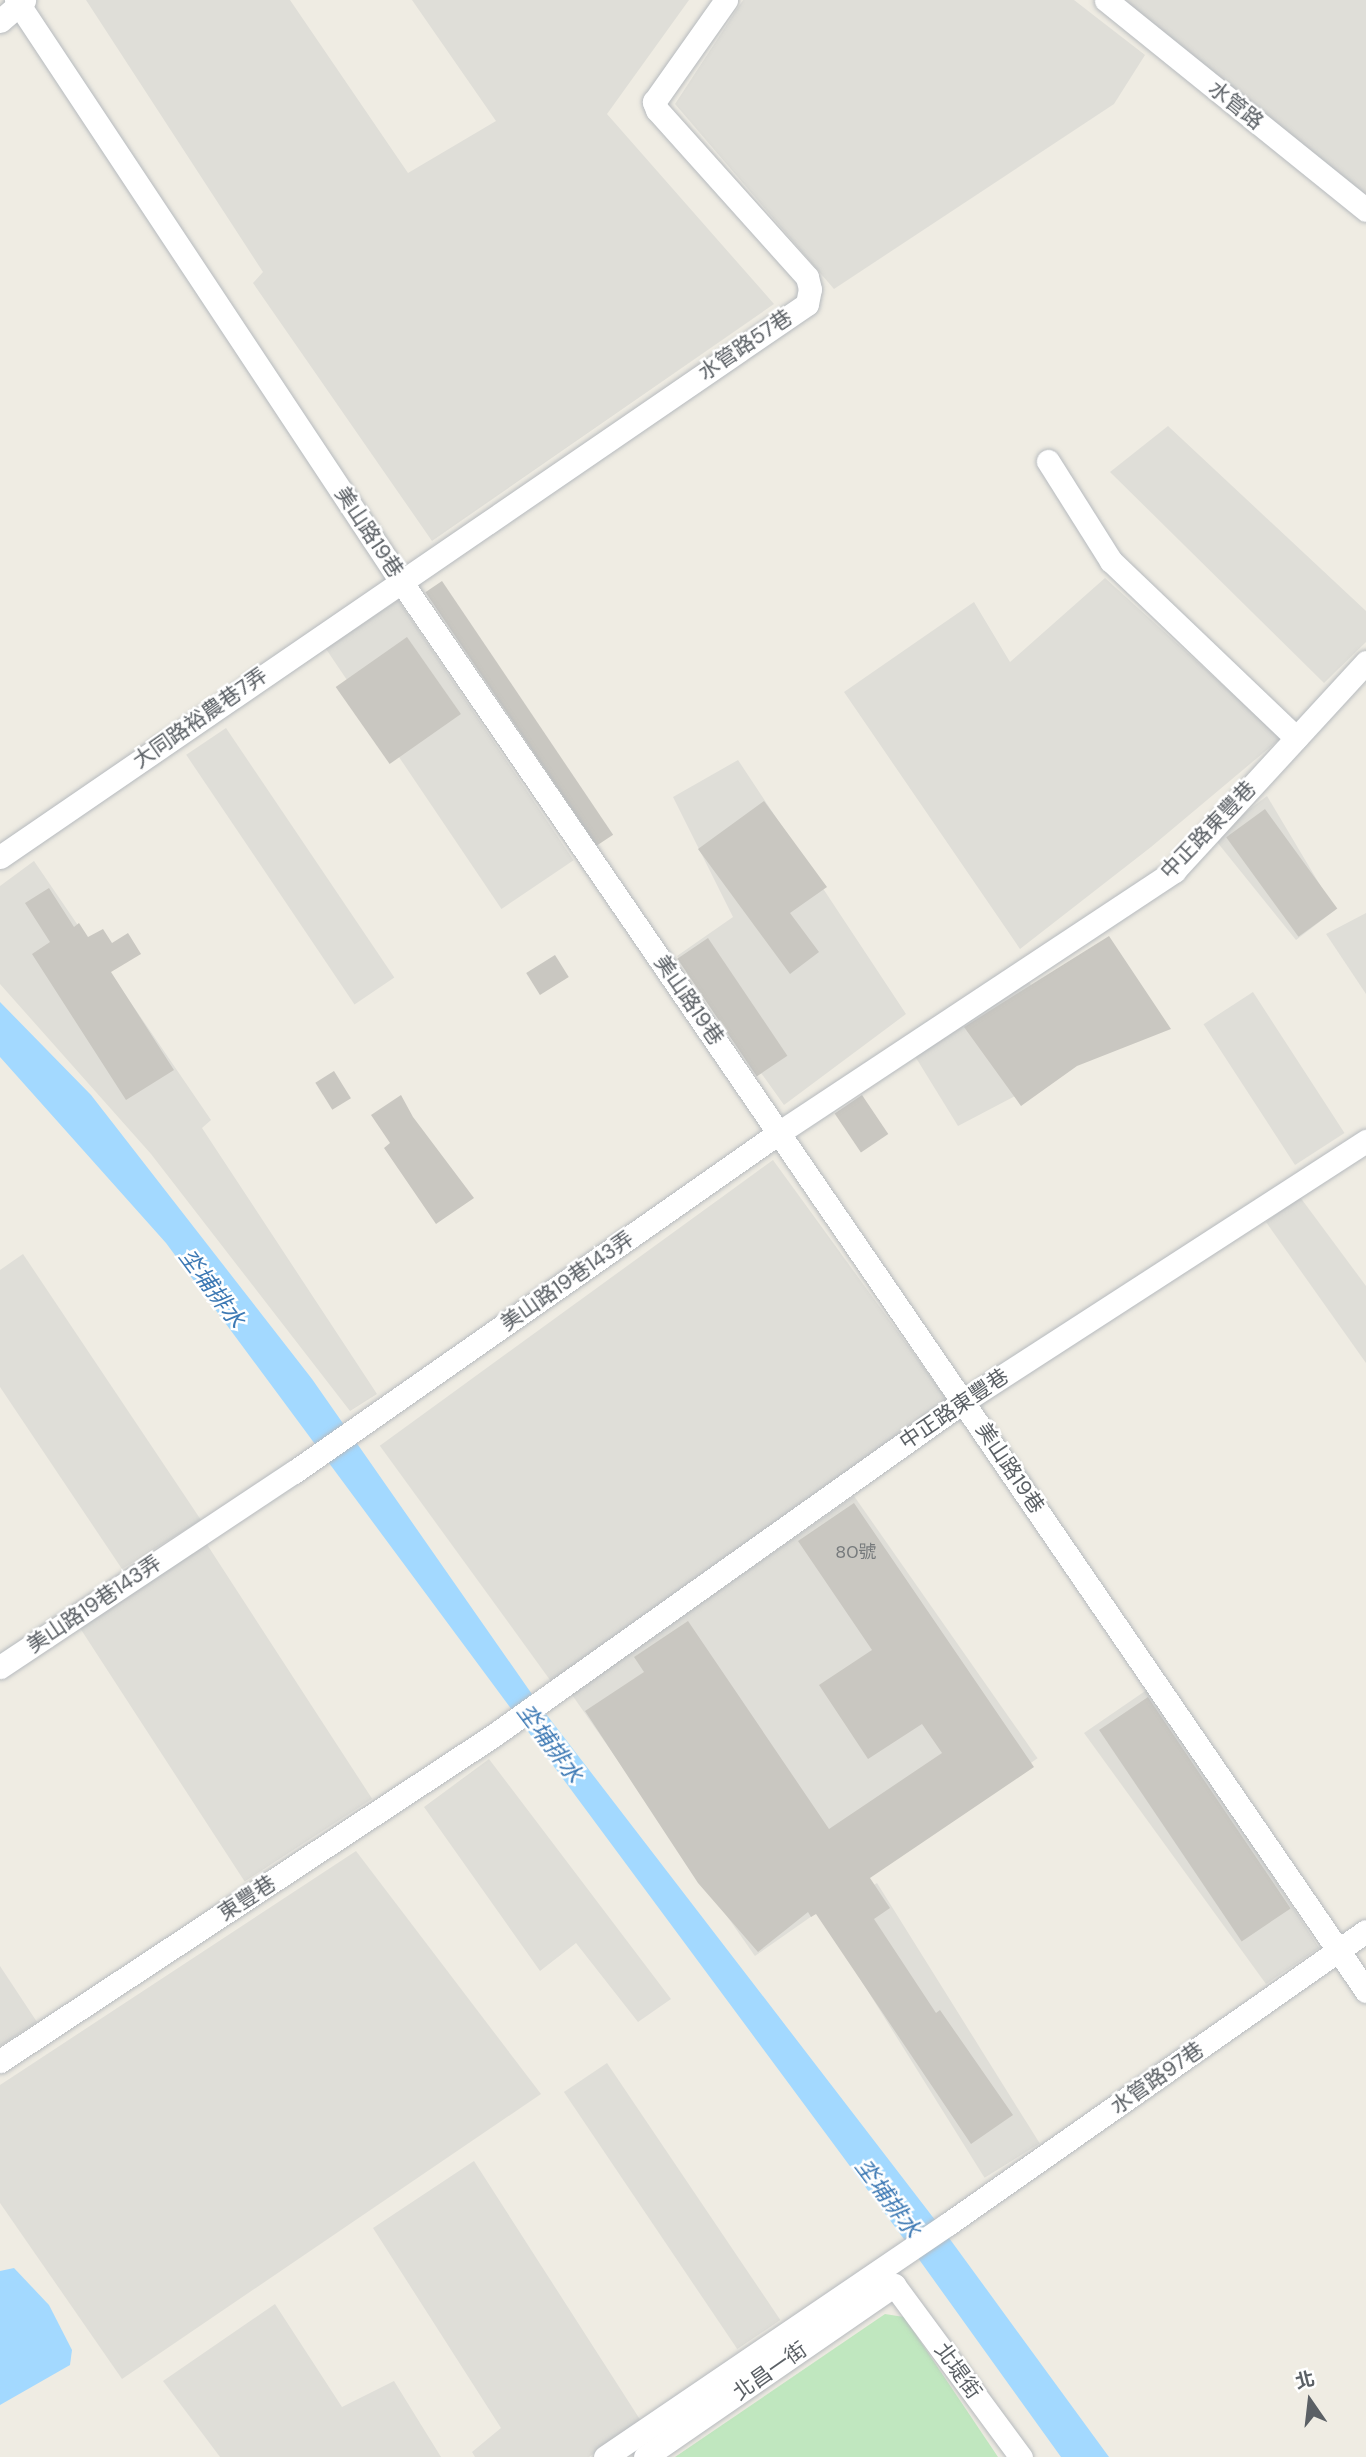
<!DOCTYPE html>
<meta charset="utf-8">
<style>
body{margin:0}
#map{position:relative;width:1366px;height:2457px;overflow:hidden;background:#efece3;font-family:"DM Sans","Noto Sans TC",sans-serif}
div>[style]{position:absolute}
.industrial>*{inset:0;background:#dfded8;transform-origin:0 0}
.green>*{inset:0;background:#c0e7bf}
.water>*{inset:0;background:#a3d9ff}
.building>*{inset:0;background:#c9c7c1;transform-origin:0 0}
.roads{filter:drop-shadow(0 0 2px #b6babe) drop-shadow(0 0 2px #b6babe)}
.minor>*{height:23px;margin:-11.5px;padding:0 11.5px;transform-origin:11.5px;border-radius:11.5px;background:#fff}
span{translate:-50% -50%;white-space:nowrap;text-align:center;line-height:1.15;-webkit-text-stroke:5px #fff;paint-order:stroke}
.number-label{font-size:18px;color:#767a7c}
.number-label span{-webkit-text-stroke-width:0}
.street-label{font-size:21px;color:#5b6065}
.water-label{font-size:23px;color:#3d79b4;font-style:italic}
.north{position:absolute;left:1275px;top:2366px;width:70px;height:70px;-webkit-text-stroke:5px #fff;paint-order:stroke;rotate:346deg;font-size:19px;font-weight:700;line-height:28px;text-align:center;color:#5b6065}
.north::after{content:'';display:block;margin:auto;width:24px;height:32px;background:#5b6065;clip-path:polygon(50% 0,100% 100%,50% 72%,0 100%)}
</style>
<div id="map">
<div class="industrial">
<i style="clip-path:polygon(86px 0,290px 0,408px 173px,496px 121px,412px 0,689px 0,607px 114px,774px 304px,432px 541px,253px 283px,263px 272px)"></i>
<i style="clip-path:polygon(743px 0,1074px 0,1145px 55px,1114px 104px,834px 289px,675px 104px)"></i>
<i style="clip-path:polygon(1121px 0,1366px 0,1366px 195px)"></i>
<i style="clip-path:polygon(1168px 426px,1366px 611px,1366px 642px,1324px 683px,1110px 472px)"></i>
<i style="clip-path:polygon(1105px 578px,1281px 738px,1151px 847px,1020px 949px,844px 692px,974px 602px,1010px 662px)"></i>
<i style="left:398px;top:600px;width:314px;height:87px;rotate:56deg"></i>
<i style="left:226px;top:728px;width:301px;height:48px;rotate:56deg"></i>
<i style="clip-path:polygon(738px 760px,906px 1014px,784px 1105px,677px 956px,733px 917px,673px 797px)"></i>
<i style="clip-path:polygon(1267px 796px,1335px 910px,1296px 940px,1213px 837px)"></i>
<i style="clip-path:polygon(34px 861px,211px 1120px,202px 1128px,377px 1394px,350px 1411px,151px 1154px,0 984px,0 886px)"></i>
<i style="clip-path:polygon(1366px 913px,1366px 994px,1326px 934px)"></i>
<i style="clip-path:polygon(1026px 977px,1080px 1062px,958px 1126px,913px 1053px)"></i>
<i style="left:1253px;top:992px;width:168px;height:59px;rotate:57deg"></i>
<i style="left:773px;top:1160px;width:296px;height:486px;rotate:54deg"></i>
<i style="clip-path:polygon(1300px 1197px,1366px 1286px,1366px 1363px,1266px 1222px)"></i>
<i style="clip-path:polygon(23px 1254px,201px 1520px,122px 1569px,0 1387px,0 1270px)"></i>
<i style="left:854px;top:1496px;width:320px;height:345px;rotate:55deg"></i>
<i style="left:206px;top:1543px;width:305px;height:152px;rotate:57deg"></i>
<i style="clip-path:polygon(1151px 1687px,1319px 1948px,1266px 1984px,1084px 1733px)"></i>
<i style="clip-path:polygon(489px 1759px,671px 1999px,638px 2022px,576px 1943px,540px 1971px,424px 1807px)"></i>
<i style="clip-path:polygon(356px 1851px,541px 2094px,122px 2379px,0 2203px,0 2085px)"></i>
<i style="left:877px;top:1883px;width:307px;height:65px;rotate:58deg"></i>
<i style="clip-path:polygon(0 1966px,37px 2022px,0 2046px)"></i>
<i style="left:607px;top:2063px;width:310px;height:52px;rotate:56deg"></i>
<i style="clip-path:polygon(474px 2161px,641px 2421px,589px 2457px,475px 2457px,472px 2452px,501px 2428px,373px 2228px)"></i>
<i style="clip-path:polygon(275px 2304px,342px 2407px,394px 2381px,441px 2457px,220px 2457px,163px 2381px)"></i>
</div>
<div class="green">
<i style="clip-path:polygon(885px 2314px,904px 2317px,998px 2457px,675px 2457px)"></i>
</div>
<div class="water">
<i style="clip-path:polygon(0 1002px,91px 1095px,312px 1379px,543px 1710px,952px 2242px,1109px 2457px,1061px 2457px,918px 2258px,166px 1243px,0 1057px)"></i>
<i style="clip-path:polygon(14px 2268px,49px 2305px,72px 2350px,70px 2365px,0 2405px,0 2271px)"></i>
</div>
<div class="building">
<i style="left:442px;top:581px;width:306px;height:20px;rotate:56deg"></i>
<i style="left:407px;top:637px;width:94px;height:87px;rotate:55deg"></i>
<i style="clip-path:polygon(764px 801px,827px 887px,790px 913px,819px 952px,790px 974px,698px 849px)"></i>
<i style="left:1265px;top:809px;width:123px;height:48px;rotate:54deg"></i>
<i style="clip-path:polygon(49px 888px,74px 927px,79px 923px,88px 937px,103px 929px,112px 943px,128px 933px,141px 954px,111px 972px,174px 1070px,126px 1100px,32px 954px,50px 942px,25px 903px)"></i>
<i style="clip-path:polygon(1109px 936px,1171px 1029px,1077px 1066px,1021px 1106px,964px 1027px)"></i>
<i style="left:708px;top:938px;width:142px;height:37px;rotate:56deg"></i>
<i style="left:555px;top:955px;width:26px;height:34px;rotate:58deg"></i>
<i style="left:334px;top:1071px;width:32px;height:22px;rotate:58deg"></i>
<i style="clip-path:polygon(401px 1095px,413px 1117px,474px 1198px,436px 1224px,384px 1148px,390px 1143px,371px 1115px)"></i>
<i style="left:862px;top:1095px;width:47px;height:33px;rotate:56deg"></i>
<i style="clip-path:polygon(854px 1503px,1034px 1767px,870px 1878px,890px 1908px,874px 1919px,936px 2013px,940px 2010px,1013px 2115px,971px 2144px,816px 1914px,811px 1917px,808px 1912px,758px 1952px,698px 1883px,585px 1711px,644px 1672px,634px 1657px,688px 1621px,829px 1829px,942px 1753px,922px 1724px,868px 1759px,819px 1685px,872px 1650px,798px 1541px)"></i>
<i style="left:1148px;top:1697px;width:255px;height:59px;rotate:56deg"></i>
</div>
<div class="roads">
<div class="minor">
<i style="left:16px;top:0;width:696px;rotate:56.49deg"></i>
<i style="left:400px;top:580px;width:1710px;rotate:55.6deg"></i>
<i style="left:1106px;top:0;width:334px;rotate:38.9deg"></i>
<i style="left:0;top:21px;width:32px;rotate:-41deg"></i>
<i style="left:1048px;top:461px;width:118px;rotate:57.8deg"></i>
<i style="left:1111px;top:561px;width:256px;rotate:43.7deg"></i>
<i style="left:0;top:857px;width:978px;rotate:-34.42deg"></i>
<i style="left:807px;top:304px;width:15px;rotate:-79deg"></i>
<i style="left:810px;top:289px;width:12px;rotate:-104deg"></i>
<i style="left:807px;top:277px;width:224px;rotate:-131.9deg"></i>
<i style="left:657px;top:110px;width:9px;rotate:-111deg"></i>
<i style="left:654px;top:102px;width:125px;rotate:-54.8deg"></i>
<i style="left:0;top:1667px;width:353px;rotate:-33.6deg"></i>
<i style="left:294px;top:1472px;width:593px;rotate:-34.98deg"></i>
<i style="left:780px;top:1132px;width:473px;rotate:-33.5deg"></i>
<i style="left:1174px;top:871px;width:284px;rotate:-47.4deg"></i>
<i style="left:0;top:2061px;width:592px;rotate:-33.42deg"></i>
<i style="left:494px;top:1735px;width:577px;rotate:-35.4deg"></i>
<i style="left:964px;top:1401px;width:479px;rotate:-32.9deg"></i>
<i style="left:605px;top:2457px;width:415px;rotate:-34.2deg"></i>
<i style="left:948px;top:2224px;width:510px;rotate:-35.03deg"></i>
<i style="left:645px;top:2457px;width:303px;rotate:-34.6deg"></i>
<i style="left:894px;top:2285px;width:214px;rotate:53.6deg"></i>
</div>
</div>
<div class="number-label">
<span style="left:856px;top:1552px">80號</span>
</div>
<div class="street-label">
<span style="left:1236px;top:105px;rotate:39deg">水管路</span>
<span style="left:745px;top:345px;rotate:-34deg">水管路57巷</span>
<span style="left:369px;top:532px;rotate:56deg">美山路19巷</span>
<span style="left:200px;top:718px;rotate:-35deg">大同路裕農巷7弄</span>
<span style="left:1208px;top:830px;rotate:-46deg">中正路東豐巷</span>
<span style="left:689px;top:1000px;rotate:55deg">美山路19巷</span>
<span style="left:567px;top:1281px;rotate:-35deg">美山路19巷143弄</span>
<span style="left:954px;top:1409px;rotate:-34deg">中正路東豐巷</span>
<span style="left:1010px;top:1468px;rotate:56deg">美山路19巷</span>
<span style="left:94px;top:1604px;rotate:-34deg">美山路19巷143弄</span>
<span style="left:247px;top:1898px;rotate:-33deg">東豐巷</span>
<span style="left:1157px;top:2078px;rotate:-35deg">水管路97巷</span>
<span style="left:770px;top:2371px;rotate:-35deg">北昌一街</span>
<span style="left:958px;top:2371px;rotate:54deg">北堤街</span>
</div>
<div class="water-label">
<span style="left:212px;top:1288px;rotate:53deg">坔埔排水</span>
<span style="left:550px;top:1743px;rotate:53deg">坔埔排水</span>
<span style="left:888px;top:2198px;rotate:53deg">坔埔排水</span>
</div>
<div class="north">北</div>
</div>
